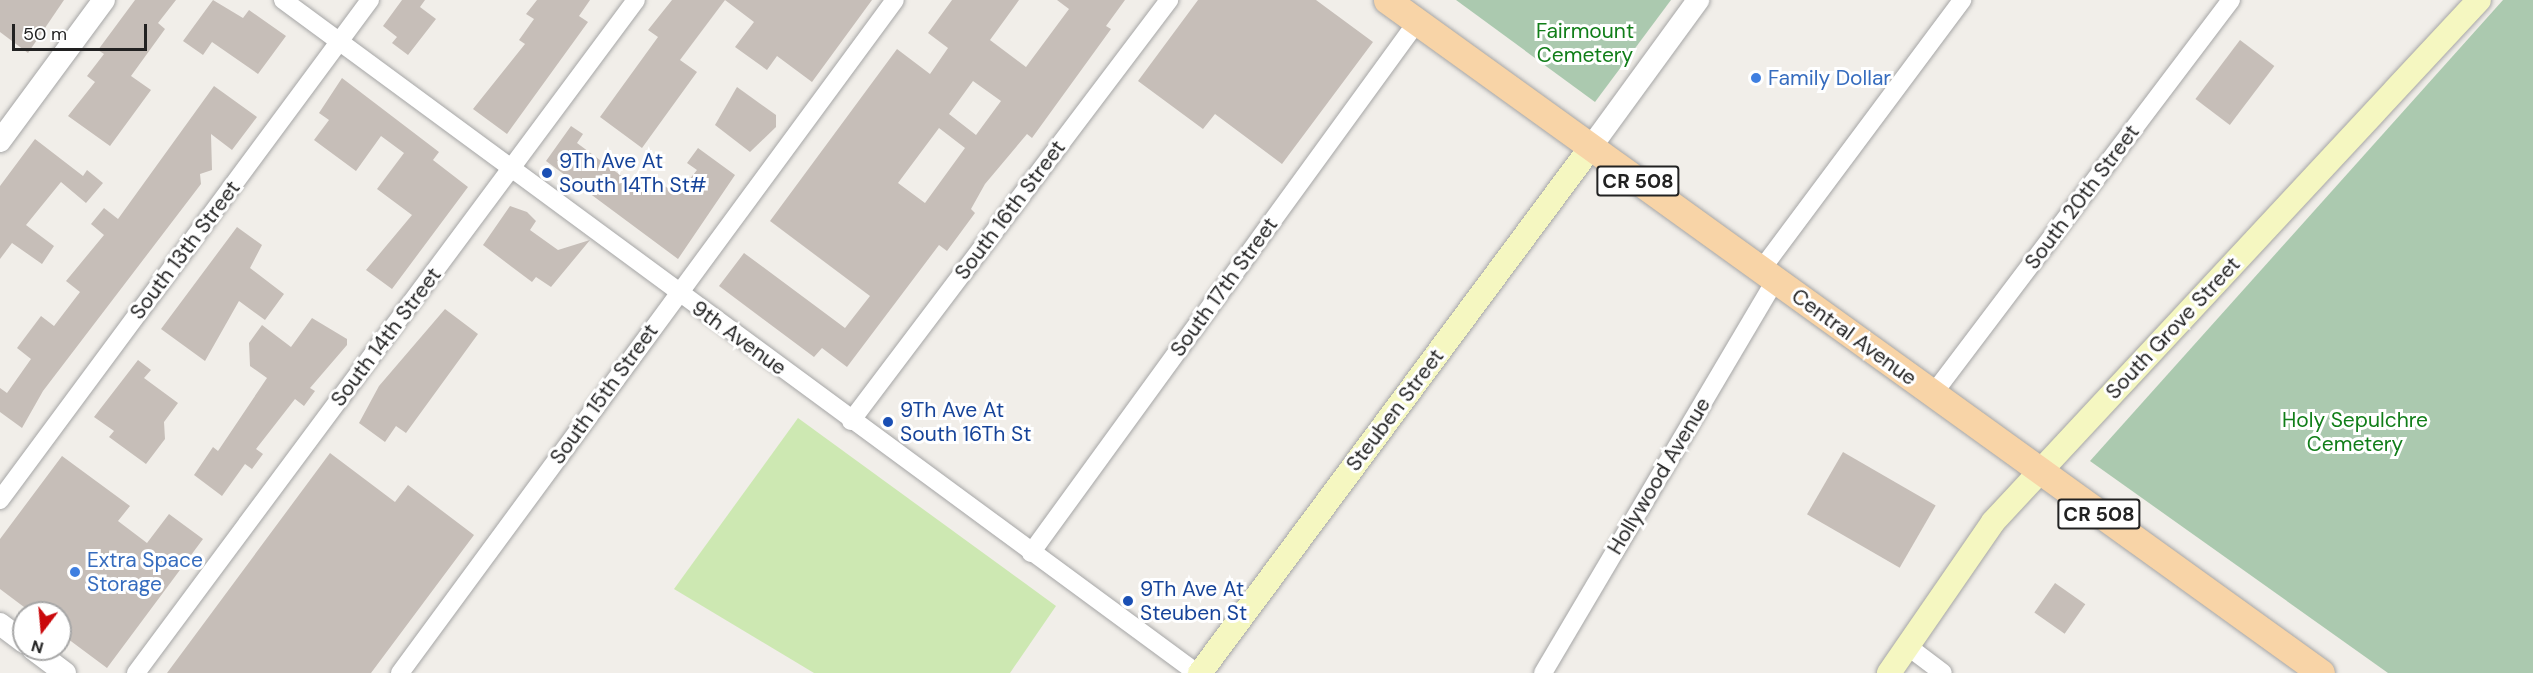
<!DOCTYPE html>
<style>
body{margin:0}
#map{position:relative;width:2533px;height:673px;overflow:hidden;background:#f1eee9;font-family:"DM Sans",sans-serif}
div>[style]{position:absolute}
.grass>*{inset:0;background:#cde8b2}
.cemetery>*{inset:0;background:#abc9af}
.building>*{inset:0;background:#c6beb8;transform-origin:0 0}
.roads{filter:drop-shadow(0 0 2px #a6a6a6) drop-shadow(0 0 2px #a6a6a6)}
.minor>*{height:18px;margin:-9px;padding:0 9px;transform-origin:9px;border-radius:9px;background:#fff}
.tertiary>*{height:22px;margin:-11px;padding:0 11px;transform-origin:11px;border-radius:11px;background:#fff}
.secondary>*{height:24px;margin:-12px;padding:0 12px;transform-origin:12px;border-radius:12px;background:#f5f7c1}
.primary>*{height:27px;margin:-13.5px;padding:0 13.5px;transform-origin:13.5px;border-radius:13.5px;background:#f8d4a7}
.dots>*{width:16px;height:16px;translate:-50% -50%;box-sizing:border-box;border:3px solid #fff;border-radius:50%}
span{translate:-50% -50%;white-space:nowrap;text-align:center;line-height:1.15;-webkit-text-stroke:6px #fff;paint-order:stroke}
.shield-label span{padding:2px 4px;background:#fff;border:2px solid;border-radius:4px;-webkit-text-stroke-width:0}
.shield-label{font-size:20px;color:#222;font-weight:700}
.park-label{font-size:21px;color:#117e19}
.shop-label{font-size:21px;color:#366cbe}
.left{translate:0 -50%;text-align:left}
.transit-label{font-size:21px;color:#164399}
.street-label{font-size:21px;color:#222}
.north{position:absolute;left:12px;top:601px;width:60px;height:60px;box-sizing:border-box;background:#fff;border:2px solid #a7a7a7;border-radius:50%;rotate:196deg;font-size:16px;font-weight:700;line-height:24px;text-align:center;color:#222}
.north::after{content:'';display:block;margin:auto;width:21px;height:27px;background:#ca090c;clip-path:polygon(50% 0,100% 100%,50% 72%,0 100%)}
.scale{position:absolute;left:12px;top:24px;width:135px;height:27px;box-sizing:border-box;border:3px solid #222;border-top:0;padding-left:8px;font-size:18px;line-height:21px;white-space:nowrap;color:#222;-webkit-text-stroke:4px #fff;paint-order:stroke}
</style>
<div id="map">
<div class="grass">
<i style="clip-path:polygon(798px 418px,1056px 606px,1010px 673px,814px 673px,674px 589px)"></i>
</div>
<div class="cemetery">
<i style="clip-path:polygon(1456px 0,1671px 0,1595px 102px)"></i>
<i style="clip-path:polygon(2503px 0,2533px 0,2533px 673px,2388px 673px,2090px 461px)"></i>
</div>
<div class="building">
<i style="clip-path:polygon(0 0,64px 0,28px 53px,0 32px)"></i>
<i style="clip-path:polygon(135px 0,176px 0,158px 23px,165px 29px,131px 76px,151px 90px,110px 146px,68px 116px,95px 82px,87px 76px,104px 54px,98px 50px)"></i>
<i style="clip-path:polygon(213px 0,243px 18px,249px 10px,286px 36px,258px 74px,212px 42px,203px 55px,183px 41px)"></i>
<i style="clip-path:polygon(402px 0,425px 0,420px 7px,436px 19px,408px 55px,392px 43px,397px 37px,383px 26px)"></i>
<i style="clip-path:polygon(537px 0,590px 0,579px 16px,588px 22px,507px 134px,473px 109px,525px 44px,519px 40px,534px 19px,526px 14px)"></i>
<i style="clip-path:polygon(672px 0,872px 0,812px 82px,777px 56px,767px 70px,735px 47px,754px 22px,725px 0,680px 60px,697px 72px,642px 148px,600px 117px,658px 37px,648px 30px)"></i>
<i style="clip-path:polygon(evenodd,952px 0,1019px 0,990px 40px,1026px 67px,1069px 9px,1057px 0,1125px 0,1106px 26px,1111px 29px,1032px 138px,1027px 134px,985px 184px,971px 209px,975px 213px,947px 251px,939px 245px,847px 367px,822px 348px,814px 357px,719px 286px,744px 253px,845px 328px,870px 296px,770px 221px,897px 49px,930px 74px,948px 48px,928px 33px,952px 0,973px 81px,1001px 101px,976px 135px,949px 114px,973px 81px,952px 0,939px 128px,965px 148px,925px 203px,898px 183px,939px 128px)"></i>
<i style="clip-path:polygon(1198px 0,1316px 0,1373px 42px,1282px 164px,1215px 114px,1203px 129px,1138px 81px)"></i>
<i style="left:2240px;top:40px;width:43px;height:74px;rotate:37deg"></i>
<i style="clip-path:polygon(342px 78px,439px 152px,433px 160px,468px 187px,392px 289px,366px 270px,412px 215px,377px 189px,404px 153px,381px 136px,356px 171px,314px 140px,329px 120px,319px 113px)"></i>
<i style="clip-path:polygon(214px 86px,257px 117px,232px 150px,211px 134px,212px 170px,200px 174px,201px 184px,43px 391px,22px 428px,0 412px,0 388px,7px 393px,31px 359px,17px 348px,41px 316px,54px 326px,80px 292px,66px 281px,104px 235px,91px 224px,104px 208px,118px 219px)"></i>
<i style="clip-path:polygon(737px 87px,776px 115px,776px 127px,750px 152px,715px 125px)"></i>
<i style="clip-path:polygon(571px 126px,583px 134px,577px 143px,647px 195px,658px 181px,677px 195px,697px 170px,687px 163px,698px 148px,735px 175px,678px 259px,546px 161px)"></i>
<i style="clip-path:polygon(35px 139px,83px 176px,87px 170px,103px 183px,86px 203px,61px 182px,26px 225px,54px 246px,42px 264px,12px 243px,0 259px,0 186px)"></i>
<i style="clip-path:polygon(510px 206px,527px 212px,536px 221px,530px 230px,558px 250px,590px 240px,551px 287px,536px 277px,532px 282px,483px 245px)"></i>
<i style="clip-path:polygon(237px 227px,262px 245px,250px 268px,284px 294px,265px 320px,239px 301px,205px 361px,161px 329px)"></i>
<i style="clip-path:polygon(445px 309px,478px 334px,406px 433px,396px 426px,385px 442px,359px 423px,379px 386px)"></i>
<i style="clip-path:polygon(312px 318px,347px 339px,347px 345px,310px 388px,315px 391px,304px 406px,295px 399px,256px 449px,263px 454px,252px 469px,245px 464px,222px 496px,194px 475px,213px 447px,218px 451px,267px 378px,250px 366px,249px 343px,262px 325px,291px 347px)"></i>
<i style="clip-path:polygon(138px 360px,151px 370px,144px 378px,178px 403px,164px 422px,165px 439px,146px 464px,109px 437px,114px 431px,94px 417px)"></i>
<i style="left:1843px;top:452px;width:107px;height:72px;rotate:30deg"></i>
<i style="clip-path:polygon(330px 453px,395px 502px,408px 485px,474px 535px,371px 673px,167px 673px)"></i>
<i style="clip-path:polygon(62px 456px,130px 506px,118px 521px,147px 543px,169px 514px,203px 539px,107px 668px,60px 633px,60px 613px,32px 613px,0 589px,0 539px)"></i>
<i style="left:2055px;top:583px;width:37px;height:36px;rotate:35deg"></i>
</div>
<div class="roads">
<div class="minor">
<i style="left:283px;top:0;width:1135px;rotate:36.37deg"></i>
<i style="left:1761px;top:270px;width:337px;rotate:-53.3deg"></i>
<i style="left:1933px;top:394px;width:494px;rotate:-52.9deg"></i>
<i style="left:851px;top:421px;width:528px;rotate:-52.93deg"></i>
<i style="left:0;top:500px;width:622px;rotate:-53.5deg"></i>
<i style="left:1031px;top:553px;width:656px;rotate:-53.99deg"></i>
<i style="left:1906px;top:645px;width:46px;rotate:37.1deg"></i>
<i style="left:136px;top:673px;width:838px;rotate:-53.39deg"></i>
<i style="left:400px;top:673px;width:835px;rotate:-53.67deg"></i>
<i style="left:1543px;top:673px;width:456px;rotate:-59.4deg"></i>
</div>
<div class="tertiary">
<i style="left:0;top:141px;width:175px;rotate:-53.6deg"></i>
<i style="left:1591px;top:147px;width:182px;rotate:-53.9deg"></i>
<i style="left:0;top:624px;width:30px;rotate:37deg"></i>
<i style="left:33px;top:649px;width:40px;rotate:37deg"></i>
</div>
<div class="secondary">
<i style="left:1200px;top:673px;width:655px;rotate:-53.37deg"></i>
<i style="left:1889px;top:673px;width:183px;rotate:-55.4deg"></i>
<i style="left:1993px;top:522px;width:713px;rotate:-47.05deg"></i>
</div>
<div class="primary">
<i style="left:1387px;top:0;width:1151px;rotate:35.77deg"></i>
</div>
</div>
<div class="dots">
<i style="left:1756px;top:78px;background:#3f7fe0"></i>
<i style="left:547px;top:173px;background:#1a4fb4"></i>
<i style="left:888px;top:422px;background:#1a4fb4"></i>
<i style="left:75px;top:572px;background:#3f7fe0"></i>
<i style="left:1128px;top:601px;background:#1a4fb4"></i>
</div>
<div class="shield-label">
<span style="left:1638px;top:181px">CR 508</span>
<span style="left:2099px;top:514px">CR 508</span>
</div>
<div class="park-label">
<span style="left:1585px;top:43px">Fairmount<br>Cemetery</span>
<span style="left:2355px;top:432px">Holy Sepulchre<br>Cemetery</span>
</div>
<div class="shop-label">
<span class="left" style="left:1768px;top:78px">Family Dollar</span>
<span class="left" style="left:87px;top:572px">Extra Space<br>Storage</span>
</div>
<div class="transit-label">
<span class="left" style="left:559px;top:173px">9Th Ave At<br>South 14Th St#</span>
<span class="left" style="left:900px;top:422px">9Th Ave At<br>South 16Th St</span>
<span class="left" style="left:1140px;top:601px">9Th Ave At<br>Steuben St</span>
</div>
<div class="street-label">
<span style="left:2082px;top:197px;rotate:-53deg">South 20th Street</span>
<span style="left:1010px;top:210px;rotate:-53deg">South 16th Street</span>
<span style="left:185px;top:250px;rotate:-53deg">South 13th Street</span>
<span style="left:1224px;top:287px;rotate:-54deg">South 17th Street</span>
<span style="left:2173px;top:328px;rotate:-47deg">South Grove Street</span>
<span style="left:386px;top:337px;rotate:-53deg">South 14th Street</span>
<span style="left:1854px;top:337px;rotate:36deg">Central Avenue</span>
<span style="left:739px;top:338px;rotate:36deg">9th Avenue</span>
<span style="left:604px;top:394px;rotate:-54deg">South 15th Street</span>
<span style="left:1395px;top:410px;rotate:-53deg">Steuben Street</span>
<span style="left:1659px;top:476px;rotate:-59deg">Hollywood Avenue</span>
</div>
<div class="north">N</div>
<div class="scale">50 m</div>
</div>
